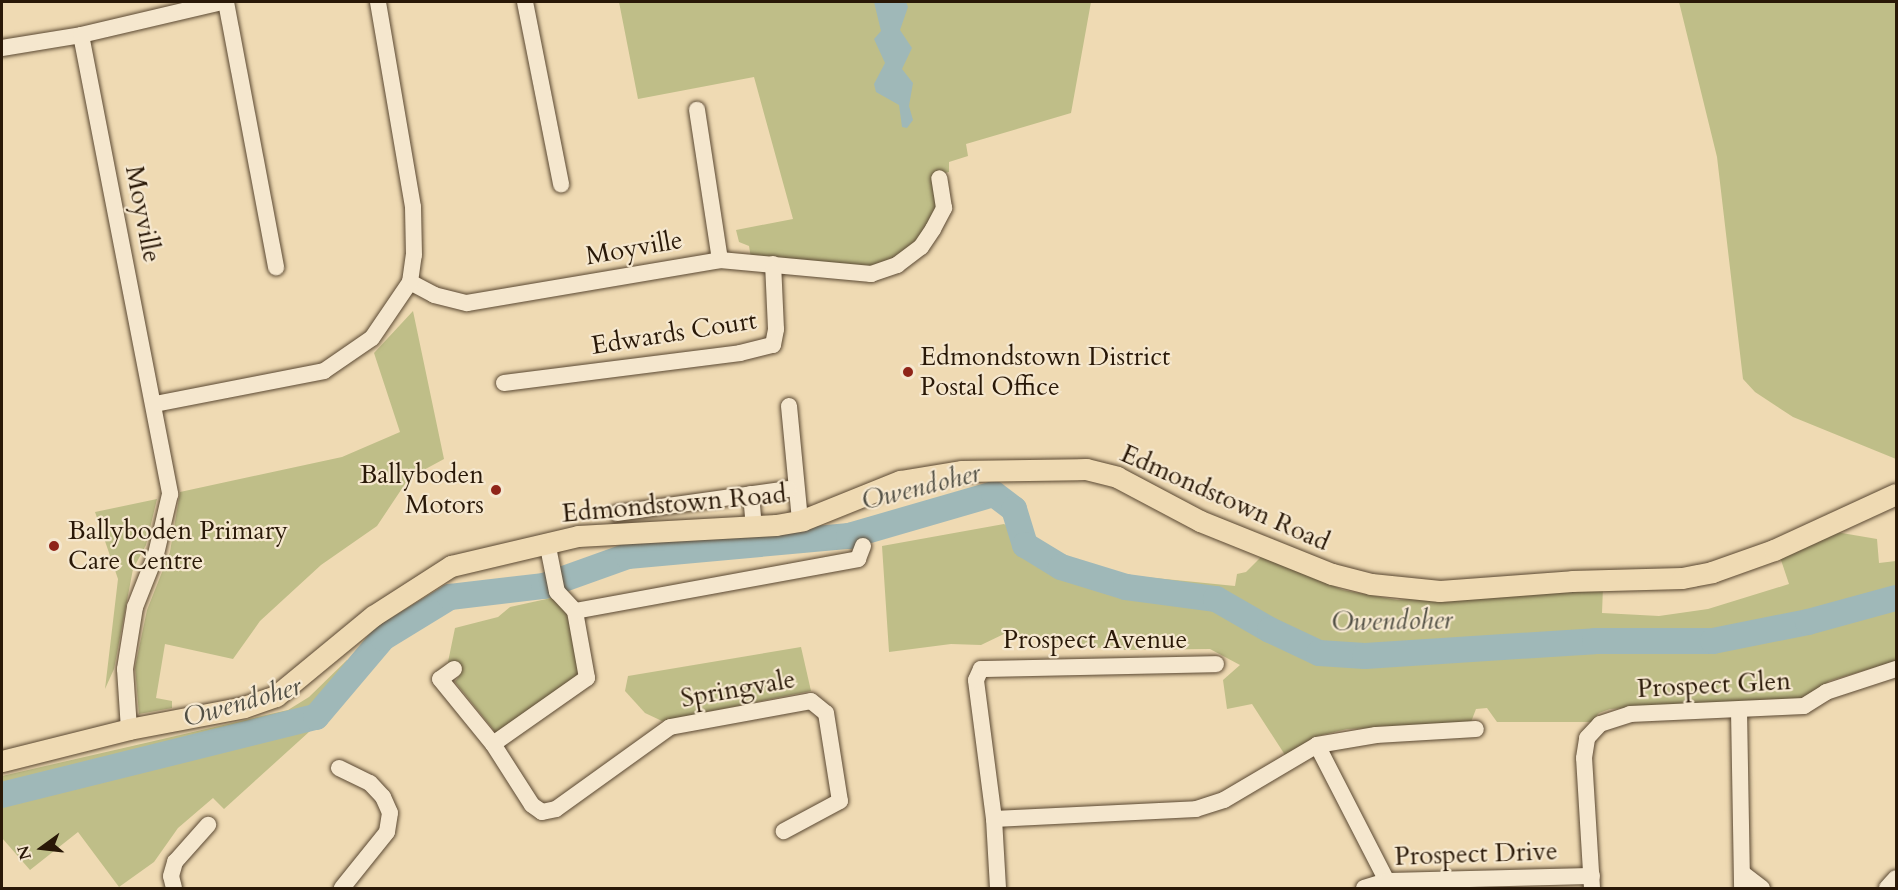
<!DOCTYPE html>
<style>
body{margin:0}
#map{position:relative;width:1898px;height:890px;overflow:hidden;background:#efdab3;font-family:Cardo,serif}
div>[style]{position:absolute}
.green>*{inset:0;background:#bfbe88}
.water>*{inset:0;background:#9fb8b8}
.river>*{height:26px;margin:-13px;padding:0 13px;transform-origin:13px;border-radius:13px;background:#9fb8b8}
.roads{filter:drop-shadow(0 0 2px #5a4832) drop-shadow(0 0 2px #5a4832)}
.minor>*{height:16px;margin:-8px;padding:0 8px;transform-origin:8px;border-radius:8px;background:#f5e7ce}
.major>*{height:21px;margin:-10.5px;padding:0 10.5px;transform-origin:10.5px;border-radius:10.5px;background:#efdab3}
.dots>*{width:16px;height:16px;translate:-50% -50%;box-sizing:border-box;border:3px solid #f5e7ce;border-radius:50%}
span{translate:-50% -50%;white-space:nowrap;text-align:center;line-height:1.15;-webkit-text-stroke:4.5px #f5e7ce;paint-order:stroke}
.street-label{font-size:26px;color:#291807}
.poi-label{font-size:26px;color:#291807}
.left{translate:0 -50%;text-align:left}
.right{translate:-100% -50%;text-align:right}
.water-label{font-size:27px;color:#525045;font-style:italic}
.frame{position:absolute;inset:0;border:3px solid #291807;pointer-events:none}
.north{position:absolute;left:12px;top:818px;width:60px;height:60px;-webkit-text-stroke:4px #f5e7ce;paint-order:stroke;rotate:255deg;font-size:16px;font-weight:700;line-height:24px;text-align:center;color:#291807}
.north::after{content:'';display:block;margin:auto;width:21px;height:27px;background:#291807;clip-path:polygon(50% 0,100% 100%,50% 72%,0 100%)}
</style>
<div id="map">
<div class="green">
<i style="clip-path:polygon(619px 2px,1091px 2px,1071px 113px,966px 144px,968px 156px,949px 162px,949px 172px,933px 176px,941px 197px,917px 246px,870px 271px,751px 258px,749px 246px,739px 242px,736px 230px,793px 219px,754px 77px,638px 99px)"></i>
<i style="clip-path:polygon(1679px 2px,1896px 2px,1896px 459px,1793px 417px,1755px 392px,1743px 379px,1717px 157px)"></i>
<i style="clip-path:polygon(413px 311px,444px 459px,409px 478px,377px 526px,321px 565px,260px 621px,233px 659px,165px 644px,156px 698px,172px 701px,172px 708px,139px 714px,135px 667px,147px 610px,170px 552px,180px 492px,342px 457px,400px 432px,374px 353px)"></i>
<i style="clip-path:polygon(157px 499px,146px 545px,133px 569px,114px 669px,105px 689px,118px 579px,95px 512px)"></i>
<i style="clip-path:polygon(1004px 524px,1049px 552px,1115px 574px,1235px 586px,1237px 574px,1246px 572px,1262px 556px,1343px 590px,1397px 600px,1603px 587px,1602px 613px,1659px 616px,1708px 609px,1789px 584px,1780px 557px,1830px 531px,1877px 539px,1879px 563px,1896px 561px,1896px 661px,1829px 681px,1806px 698px,1610px 709px,1599px 713px,1591px 722px,1497px 722px,1487px 708px,1476px 709px,1471px 722px,1465px 725px,1347px 729px,1318px 736px,1285px 755px,1252px 704px,1227px 709px,1223px 680px,1240px 665px,1210px 649px,1113px 650px,1006px 633px,981px 645px,951px 644px,889px 652px,882px 546px)"></i>
<i style="clip-path:polygon(551px 598px,564px 607px,580px 652px,579px 670px,575px 679px,496px 733px,455px 682px,461px 673px,448px 662px,455px 628px,498px 617px,510px 607px)"></i>
<i style="clip-path:polygon(801px 647px,811px 691px,662px 721px,645px 713px,625px 691px,628px 676px)"></i>
<i style="clip-path:polygon(347px 660px,361px 676px,320px 722px,224px 809px,213px 798px,178px 828px,154px 862px,119px 887px,78px 832px,30px 870px,2px 838px,2px 776px,288px 710px,309px 697px)"></i>
</div>
<div class="water">
<i style="clip-path:polygon(874px 2px,906px 2px,908px 7px,900px 30px,912px 48px,902px 69px,913px 83px,909px 106px,913px 120px,907px 128px,902px 127px,899px 105px,876px 92px,874px 84px,885px 63px,874px 39px,881px 31px)"></i>
</div>
<div class="river">
<i style="left:2px;top:795px;width:324px;rotate:-14deg"></i>
<i style="left:316px;top:717px;width:104px;rotate:-49.7deg"></i>
<i style="left:383px;top:638px;width:79px;rotate:-31.5deg"></i>
<i style="left:450px;top:597px;width:95px;rotate:-6.7deg"></i>
<i style="left:544px;top:586px;width:89px;rotate:-19.7deg"></i>
<i style="left:628px;top:556px;width:222px;rotate:-5.2deg"></i>
<i style="left:849px;top:536px;width:151px;rotate:-16.2deg"></i>
<i style="left:994px;top:494px;width:25px;rotate:37deg"></i>
<i style="left:1014px;top:509px;width:38px;rotate:73deg"></i>
<i style="left:1025px;top:545px;width:42px;rotate:31.4deg"></i>
<i style="left:1061px;top:567px;width:68px;rotate:17.1deg"></i>
<i style="left:1126px;top:587px;width:91px;rotate:7.6deg"></i>
<i style="left:1216px;top:599px;width:62px;rotate:29.9deg"></i>
<i style="left:1270px;top:630px;width:54px;rotate:25.1deg"></i>
<i style="left:1319px;top:653px;width:46px;rotate:3.7deg"></i>
<i style="left:1365px;top:656px;width:230px;rotate:-3.7deg"></i>
<i style="left:1595px;top:641px;width:118px"></i>
<i style="left:1713px;top:641px;width:97px;rotate:-11.3deg"></i>
<i style="left:1808px;top:622px;width:91px;rotate:-15.3deg"></i>
</div>
<div class="roads">
<div class="minor">
<i style="left:226px;top:2px;width:270px;rotate:79.3deg"></i>
<i style="left:525px;top:2px;width:186px;rotate:78.8deg"></i>
<i style="left:81px;top:35px;width:468px;rotate:79deg"></i>
<i style="left:170px;top:494px;width:62px;rotate:103.1deg"></i>
<i style="left:156px;top:554px;width:57px;rotate:111.6deg"></i>
<i style="left:135px;top:607px;width:63px;rotate:99.2deg"></i>
<i style="left:125px;top:669px;width:60px;rotate:86.2deg"></i>
<i style="left:2px;top:48px;width:80px;rotate:-9.3deg"></i>
<i style="left:81px;top:35px;width:145px;rotate:-13.2deg"></i>
<i style="left:720px;top:260px;width:152px;rotate:5.3deg"></i>
<i style="left:871px;top:274px;width:28px;rotate:-19deg"></i>
<i style="left:897px;top:265px;width:30px;rotate:-37deg"></i>
<i style="left:921px;top:247px;width:22px;rotate:-56deg"></i>
<i style="left:933px;top:229px;width:24px;rotate:-62deg"></i>
<i style="left:944px;top:208px;width:30px;rotate:-99deg"></i>
<i style="left:410px;top:282px;width:27px;rotate:28deg"></i>
<i style="left:434px;top:295px;width:34px;rotate:14deg"></i>
<i style="left:467px;top:303px;width:257px;rotate:-9.6deg"></i>
<i style="left:720px;top:260px;width:152px;rotate:-98.7deg"></i>
<i style="left:504px;top:383px;width:238px;rotate:-7.2deg"></i>
<i style="left:740px;top:353px;width:34px;rotate:-14deg"></i>
<i style="left:773px;top:345px;width:16px;rotate:-79deg"></i>
<i style="left:776px;top:329px;width:65px;rotate:-92.6deg"></i>
<i style="left:155px;top:404px;width:172px;rotate:-11deg"></i>
<i style="left:324px;top:371px;width:58px;rotate:-34.5deg"></i>
<i style="left:372px;top:338px;width:68px;rotate:-55.8deg"></i>
<i style="left:410px;top:282px;width:27px;rotate:-82deg"></i>
<i style="left:414px;top:255px;width:48px;rotate:-91.2deg"></i>
<i style="left:413px;top:207px;width:208px;rotate:-99.7deg"></i>
<i style="left:789px;top:406px;width:115px;rotate:84.5deg"></i>
<i style="left:751px;top:494px;width:34px;rotate:85deg"></i>
<i style="left:617px;top:513px;width:173px;rotate:-8deg"></i>
<i style="left:575px;top:611px;width:288px;rotate:-10.4deg"></i>
<i style="left:858px;top:559px;width:14px;rotate:-69deg"></i>
<i style="left:454px;top:669px;width:17px;rotate:144deg"></i>
<i style="left:440px;top:679px;width:84px;rotate:50.8deg"></i>
<i style="left:493px;top:744px;width:72px;rotate:57.4deg"></i>
<i style="left:532px;top:805px;width:12px;rotate:35deg"></i>
<i style="left:542px;top:812px;width:14px;rotate:-12deg"></i>
<i style="left:556px;top:809px;width:140px;rotate:-35.7deg"></i>
<i style="left:670px;top:727px;width:143px;rotate:-10.4deg"></i>
<i style="left:811px;top:701px;width:19px;rotate:39deg"></i>
<i style="left:826px;top:713px;width:89px;rotate:81deg"></i>
<i style="left:840px;top:801px;width:64px;rotate:151.8deg"></i>
<i style="left:1739px;top:710px;width:178px;rotate:89deg"></i>
<i style="left:493px;top:744px;width:115px;rotate:-35.1deg"></i>
<i style="left:587px;top:678px;width:68px;rotate:-100.2deg"></i>
<i style="left:575px;top:611px;width:26px;rotate:-133deg"></i>
<i style="left:557px;top:592px;width:51px;rotate:-101.3deg"></i>
<i style="left:1317px;top:745px;width:153px;rotate:62.8deg"></i>
<i style="left:339px;top:768px;width:34px;rotate:26deg"></i>
<i style="left:370px;top:783px;width:19px;rotate:47deg"></i>
<i style="left:383px;top:797px;width:17px;rotate:66deg"></i>
<i style="left:390px;top:813px;width:19px;rotate:99deg"></i>
<i style="left:387px;top:832px;width:72px;rotate:128.8deg"></i>
<i style="left:994px;top:819px;width:202px;rotate:-2.8deg"></i>
<i style="left:1196px;top:809px;width:29px;rotate:-18deg"></i>
<i style="left:1224px;top:800px;width:108px;rotate:-30.6deg"></i>
<i style="left:1317px;top:745px;width:60px;rotate:-9.6deg"></i>
<i style="left:1376px;top:735px;width:100px;rotate:-3.4deg"></i>
<i style="left:1742px;top:873px;width:25px;rotate:37deg"></i>
<i style="left:174px;top:888px;width:12px;rotate:-104deg"></i>
<i style="left:171px;top:876px;width:15px;rotate:-74deg"></i>
<i style="left:175px;top:862px;width:50px;rotate:-48.3deg"></i>
<i style="left:998px;top:888px;width:69px;rotate:-93.3deg"></i>
<i style="left:994px;top:819px;width:140px;rotate:-97.4deg"></i>
<i style="left:976px;top:680px;width:12px;rotate:-66deg"></i>
<i style="left:981px;top:669px;width:235px;rotate:-1.2deg"></i>
<i style="left:1364px;top:888px;width:24px;rotate:-17deg"></i>
<i style="left:1387px;top:881px;width:205px;rotate:-1.4deg"></i>
<i style="left:1592px;top:888px;width:130px;rotate:-93.5deg"></i>
<i style="left:1584px;top:758px;width:20px;rotate:-81deg"></i>
<i style="left:1587px;top:738px;width:19px;rotate:-47deg"></i>
<i style="left:1600px;top:724px;width:32px;rotate:-18deg"></i>
<i style="left:1630px;top:714px;width:174px;rotate:-2.6deg"></i>
<i style="left:1804px;top:706px;width:26px;rotate:-32deg"></i>
<i style="left:1826px;top:692px;width:74px;rotate:-18.2deg"></i>
<i style="left:1887px;top:888px;width:13px;rotate:-48deg"></i>
</div>
<div class="major">
<i style="left:2px;top:761px;width:131px;rotate:-14.1deg"></i>
<i style="left:129px;top:729px;width:117px;rotate:-10.8deg"></i>
<i style="left:244px;top:707px;width:34px;rotate:-19deg"></i>
<i style="left:276px;top:696px;width:126px;rotate:-39.5deg"></i>
<i style="left:373px;top:616px;width:93px;rotate:-32.7deg"></i>
<i style="left:451px;top:566px;width:130px;rotate:-13.3deg"></i>
<i style="left:578px;top:536px;width:198px;rotate:-3.2deg"></i>
<i style="left:776px;top:525px;width:27px;rotate:-10deg"></i>
<i style="left:803px;top:520px;width:105px;rotate:-21.9deg"></i>
<i style="left:900px;top:481px;width:63px;rotate:-9.2deg"></i>
<i style="left:962px;top:471px;width:124px;rotate:-0.9deg"></i>
<i style="left:1086px;top:469px;width:32px;rotate:14deg"></i>
<i style="left:1117px;top:477px;width:94px;rotate:27.9deg"></i>
<i style="left:1200px;top:521px;width:142px;rotate:21.9deg"></i>
<i style="left:1332px;top:574px;width:40px;rotate:14.4deg"></i>
<i style="left:1371px;top:584px;width:69px;rotate:5.8deg"></i>
<i style="left:1440px;top:591px;width:132px;rotate:-4.3deg"></i>
<i style="left:1572px;top:581px;width:110px;rotate:-1.6deg"></i>
<i style="left:1682px;top:578px;width:31px;rotate:-11deg"></i>
<i style="left:1712px;top:572px;width:66px;rotate:-19.5deg"></i>
<i style="left:1774px;top:550px;width:134px;rotate:-24.7deg"></i>
</div>
</div>
<div class="dots">
<i style="left:908px;top:372px;background:#8f2418"></i>
<i style="left:496px;top:490px;background:#8f2418"></i>
<i style="left:54px;top:546px;background:#8f2418"></i>
</div>
<div class="street-label">
<span style="left:143px;top:214px;rotate:79deg">Moyville</span>
<span style="left:634px;top:248px;rotate:-10deg">Moyville</span>
<span style="left:674px;top:333px;rotate:-9deg">Edwards Court</span>
<span style="left:1225px;top:498px;rotate:24deg">Edmondstown Road</span>
<span style="left:674px;top:504px;rotate:-5deg">Edmondstown Road</span>
<span style="left:1095px;top:640px">Prospect Avenue</span>
<span style="left:1714px;top:685px;rotate:-3deg">Prospect Glen</span>
<span style="left:738px;top:689px;rotate:-10deg">Springvale</span>
<span style="left:1476px;top:854px;rotate:-2deg">Prospect Drive</span>
</div>
<div class="poi-label">
<span class="left" style="left:920px;top:372px">Edmondstown District<br>Postal Office</span>
<span class="right" style="left:484px;top:490px">Ballyboden<br>Motors</span>
<span class="left" style="left:68px;top:546px">Ballyboden Primary<br>Care Centre</span>
</div>
<div class="water-label">
<span style="left:921px;top:487px;rotate:-14deg">Owendoher</span>
<span style="left:1392px;top:621px;rotate:-1deg">Owendoher</span>
<span style="left:242px;top:702px;rotate:-16deg">Owendoher</span>
</div>
<div class="frame"></div>
<div class="north">N</div>
</div>
